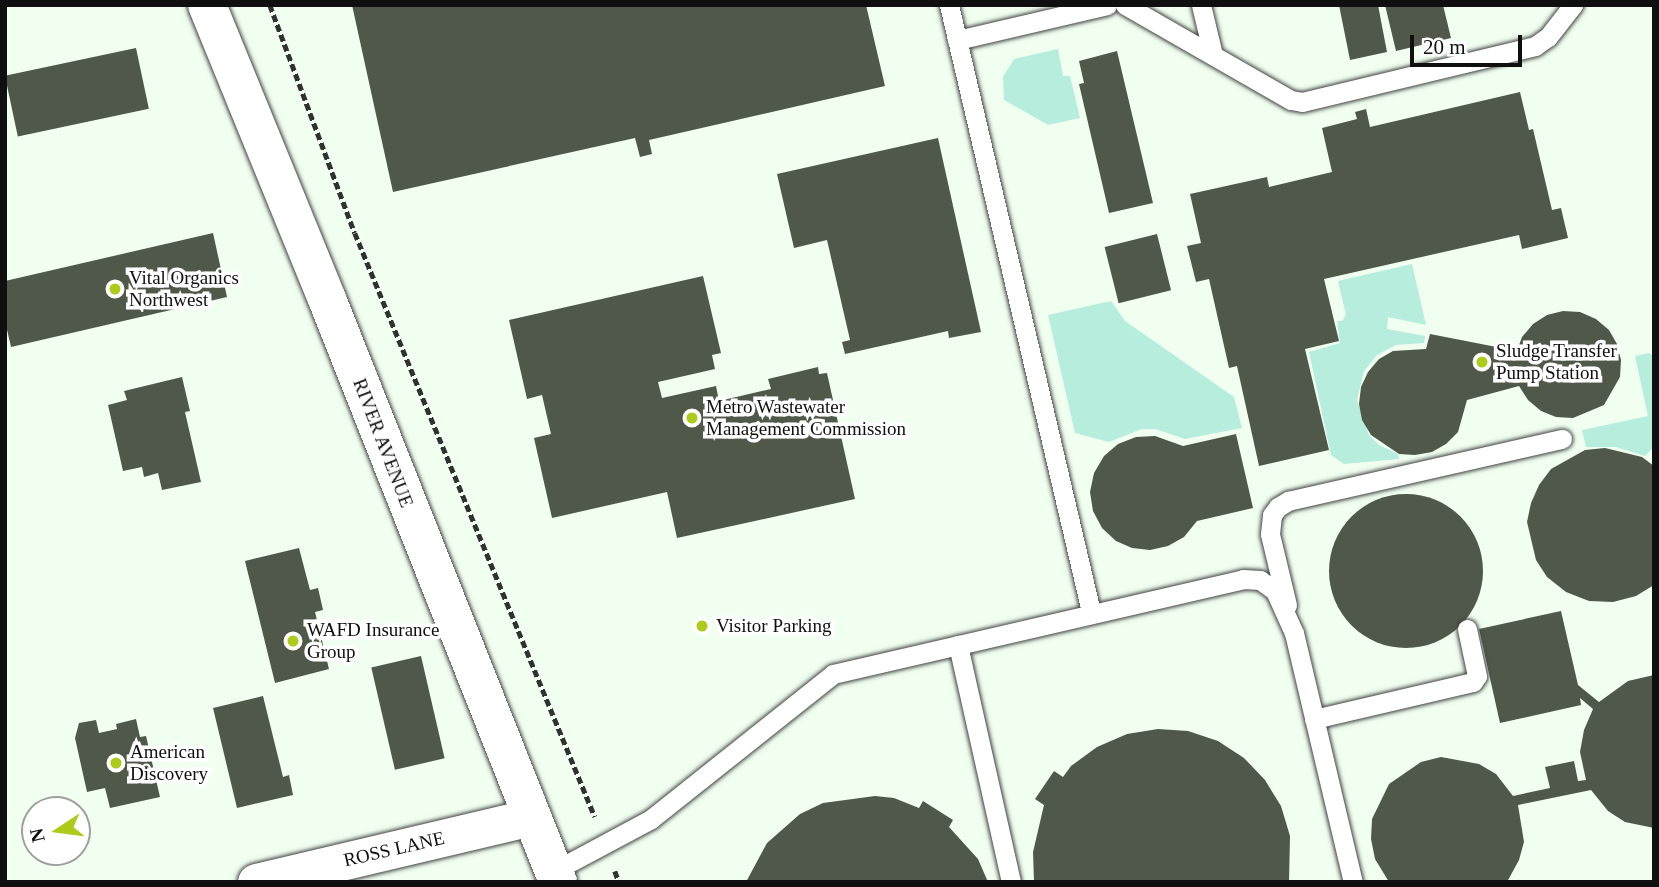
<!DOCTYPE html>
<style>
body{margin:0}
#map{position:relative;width:1659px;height:887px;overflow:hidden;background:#f0fff0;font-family:Georgia,serif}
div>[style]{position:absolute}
.green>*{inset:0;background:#b6eddd}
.building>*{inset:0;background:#50584a;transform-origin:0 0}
.round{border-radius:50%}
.path>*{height:4.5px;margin-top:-2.25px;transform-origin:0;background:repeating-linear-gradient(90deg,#313131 0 7px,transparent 0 10.5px)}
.roads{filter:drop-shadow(0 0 2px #424242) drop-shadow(0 0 2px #424242)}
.service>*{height:19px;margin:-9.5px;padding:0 9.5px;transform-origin:9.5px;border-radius:9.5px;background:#fff}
.minor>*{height:37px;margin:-18.5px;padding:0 18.5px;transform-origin:18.5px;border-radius:18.5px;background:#fff}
.tertiary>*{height:38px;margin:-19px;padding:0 19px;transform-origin:19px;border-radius:19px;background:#fff}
.dots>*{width:19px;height:19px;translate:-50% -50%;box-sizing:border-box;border:4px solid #fff;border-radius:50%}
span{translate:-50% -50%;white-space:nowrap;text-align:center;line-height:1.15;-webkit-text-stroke:7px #fff;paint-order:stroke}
.poi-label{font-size:19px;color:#0f0f0f}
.left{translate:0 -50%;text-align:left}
.street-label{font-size:19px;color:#0f0f0f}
.frame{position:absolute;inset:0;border:7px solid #0f0f0f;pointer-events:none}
.north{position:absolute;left:21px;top:796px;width:70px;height:70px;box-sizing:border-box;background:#fff;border:2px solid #9f9f9f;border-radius:50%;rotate:257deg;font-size:19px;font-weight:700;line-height:28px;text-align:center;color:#0f0f0f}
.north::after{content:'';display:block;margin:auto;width:24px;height:32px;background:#adcb1a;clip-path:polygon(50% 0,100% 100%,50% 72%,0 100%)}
.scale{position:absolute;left:1410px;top:35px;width:112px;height:32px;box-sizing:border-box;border:4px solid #0f0f0f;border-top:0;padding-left:9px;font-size:21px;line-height:24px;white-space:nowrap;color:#0f0f0f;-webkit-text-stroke:5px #fff;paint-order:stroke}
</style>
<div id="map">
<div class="green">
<i style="clip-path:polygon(1058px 49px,1063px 76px,1070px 76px,1080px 118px,1048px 125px,1004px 100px,1003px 77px,1014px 59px)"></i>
<i style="clip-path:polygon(1412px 264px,1426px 325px,1388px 317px,1387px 329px,1425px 336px,1424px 343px,1396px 345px,1377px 355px,1364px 371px,1357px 400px,1369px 435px,1379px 445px,1398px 454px,1399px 459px,1344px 464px,1331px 455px,1309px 352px,1340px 343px,1337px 321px,1342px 321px,1346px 315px,1338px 281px)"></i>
<i style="clip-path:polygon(1111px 301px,1125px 321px,1234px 397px,1242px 428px,1185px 439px,1155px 429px,1142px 429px,1109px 442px,1075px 433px,1048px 315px)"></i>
<i style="clip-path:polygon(1649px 353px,1654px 356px,1654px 447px,1645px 456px,1616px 447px,1586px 447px,1582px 430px,1648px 416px,1635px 356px)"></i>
</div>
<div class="building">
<i style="clip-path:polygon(352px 5px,866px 5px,885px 86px,649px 140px,652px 154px,640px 157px,635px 138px,393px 192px)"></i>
<i style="clip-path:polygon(1339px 5px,1378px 5px,1387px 52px,1350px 60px)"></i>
<i style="clip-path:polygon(1385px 5px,1443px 5px,1451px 38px,1396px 51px)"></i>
<i style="left:136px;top:48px;width:62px;height:134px;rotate:78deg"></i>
<i style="clip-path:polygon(1117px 51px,1153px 203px,1109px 213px,1079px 84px,1084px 83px,1079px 61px)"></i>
<i style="clip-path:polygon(1520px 92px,1529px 130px,1533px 129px,1552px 210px,1561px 208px,1568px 238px,1522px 249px,1519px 235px,1324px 279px,1339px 341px,1305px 349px,1329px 450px,1259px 466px,1237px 366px,1229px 368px,1209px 279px,1196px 282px,1187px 246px,1201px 243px,1190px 194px,1267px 177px,1269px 187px,1332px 172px,1322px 128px,1357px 119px,1355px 112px,1366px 109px,1370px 127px)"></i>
<i style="clip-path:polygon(938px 138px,981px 332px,949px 338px,948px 331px,845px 354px,842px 342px,850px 340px,827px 240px,794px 248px,777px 174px)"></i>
<i style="clip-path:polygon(213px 233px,227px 297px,11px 347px,5px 321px,5px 281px)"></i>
<i style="left:1157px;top:234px;width:58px;height:54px;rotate:76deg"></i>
<i style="clip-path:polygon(703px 276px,721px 353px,712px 355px,715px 369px,658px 382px,662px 398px,716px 386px,719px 401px,771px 389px,768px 379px,818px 367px,819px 374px,827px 373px,855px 499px,677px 538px,667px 492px,552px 518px,534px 438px,551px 434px,542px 395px,527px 399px,509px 320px)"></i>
<i style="clip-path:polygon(1563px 311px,1580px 312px,1596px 319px,1609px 330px,1617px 344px,1621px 360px,1620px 377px,1604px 405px,1573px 418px,1556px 417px,1541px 411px,1528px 400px,1519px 386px,1467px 400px,1458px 432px,1446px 444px,1432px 452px,1415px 455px,1399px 454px,1371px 435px,1362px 420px,1359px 404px,1361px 387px,1368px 372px,1379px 359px,1393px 351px,1426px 349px,1430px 334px,1517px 351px,1522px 337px,1533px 324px,1547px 315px)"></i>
<i style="clip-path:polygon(182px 377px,190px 411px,185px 412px,201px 482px,162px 490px,158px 473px,144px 477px,142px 467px,123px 471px,108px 405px,127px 400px,124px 391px)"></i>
<i style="clip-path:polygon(1236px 434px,1253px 508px,1197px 521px,1184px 537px,1168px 546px,1150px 550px,1132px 548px,1116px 541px,1102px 528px,1093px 511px,1090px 492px,1094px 473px,1104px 456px,1118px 444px,1136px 437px,1155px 436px,1183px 446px)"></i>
<i style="clip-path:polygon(1605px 448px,1642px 457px,1654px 466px,1654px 585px,1636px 596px,1613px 602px,1589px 601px,1566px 592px,1547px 577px,1536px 560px,1527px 522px,1531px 503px,1539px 485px,1551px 469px,1585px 450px)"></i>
<i class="round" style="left:1329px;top:494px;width:154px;height:154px"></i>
<i style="clip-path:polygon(299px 548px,310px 590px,318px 588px,323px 610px,315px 612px,329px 669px,275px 683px,245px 561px)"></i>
<i style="clip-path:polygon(1561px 611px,1578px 685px,1599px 702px,1628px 681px,1654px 675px,1654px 828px,1625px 822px,1608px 811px,1591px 790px,1518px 805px,1524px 842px,1519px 860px,1507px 882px,1389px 882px,1375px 859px,1371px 839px,1372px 819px,1389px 784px,1421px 762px,1441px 757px,1479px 764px,1496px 774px,1513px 796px,1550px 788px,1545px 767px,1574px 761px,1578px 781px,1586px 780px,1580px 752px,1584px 730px,1593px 709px,1580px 698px,1581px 705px,1500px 723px,1479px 629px)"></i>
<i style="left:421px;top:656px;width:105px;height:51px;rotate:77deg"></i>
<i style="clip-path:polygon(263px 696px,283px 777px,289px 775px,293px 795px,237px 808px,213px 708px)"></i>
<i style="clip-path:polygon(136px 719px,140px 737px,146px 736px,160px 797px,110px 808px,105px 788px,87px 792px,75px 738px,79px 723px,96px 720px,99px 733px,117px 729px,116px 724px)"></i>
<i style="clip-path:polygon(1158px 729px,1188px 731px,1218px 741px,1244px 758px,1265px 780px,1281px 806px,1290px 836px,1289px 882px,1034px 882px,1033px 852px,1044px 805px,1035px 799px,1054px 771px,1063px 777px,1071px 766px,1097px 747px,1127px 734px)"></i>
<i style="clip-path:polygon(875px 796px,894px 798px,919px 808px,923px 801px,953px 820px,949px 827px,978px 859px,988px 882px,746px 882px,767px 843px,800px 814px,823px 803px)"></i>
</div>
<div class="path">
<i style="left:270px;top:5px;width:243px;rotate:69.6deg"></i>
<i style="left:355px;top:233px;width:631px;rotate:67.66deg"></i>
<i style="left:615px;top:871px;width:12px;rotate:70deg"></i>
</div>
<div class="roads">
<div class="service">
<i style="left:949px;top:5px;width:623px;rotate:76.83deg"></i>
<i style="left:1125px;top:5px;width:191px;rotate:29.8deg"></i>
<i style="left:1291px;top:100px;width:11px;rotate:10deg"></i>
<i style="left:1302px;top:102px;width:240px;rotate:-13.5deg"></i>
<i style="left:1535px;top:46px;width:16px;rotate:-35deg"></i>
<i style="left:1548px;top:37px;width:41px;rotate:-52deg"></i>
<i style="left:1201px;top:5px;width:51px;rotate:76.5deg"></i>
<i style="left:957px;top:40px;width:154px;rotate:-13.1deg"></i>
<i style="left:1287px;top:605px;width:73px;rotate:-103.5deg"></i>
<i style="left:1270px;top:534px;width:19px;rotate:-84deg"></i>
<i style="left:1272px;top:515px;width:10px;rotate:-53deg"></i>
<i style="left:1278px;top:507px;width:12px;rotate:-31deg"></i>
<i style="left:1288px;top:501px;width:281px;rotate:-12.8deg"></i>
<i style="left:958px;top:645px;width:243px;rotate:77.4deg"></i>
<i style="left:1314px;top:719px;width:163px;rotate:-13.1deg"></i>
<i style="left:1473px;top:682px;width:7px;rotate:-56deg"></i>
<i style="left:1477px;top:676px;width:48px;rotate:-102deg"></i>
<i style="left:554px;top:871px;width:110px;rotate:-28.2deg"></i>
<i style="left:651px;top:819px;width:233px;rotate:-38.5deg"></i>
<i style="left:833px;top:674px;width:421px;rotate:-13deg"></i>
<i style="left:1243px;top:579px;width:17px;rotate:3deg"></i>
<i style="left:1260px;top:580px;width:19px;rotate:36deg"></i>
<i style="left:1275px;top:591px;width:46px;rotate:65.7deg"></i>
<i style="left:1294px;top:633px;width:256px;rotate:76.7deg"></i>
</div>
<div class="minor">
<i style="left:256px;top:882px;width:284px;rotate:-13.3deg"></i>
</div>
<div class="tertiary">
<i style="left:207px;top:5px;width:318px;rotate:67.8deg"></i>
<i style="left:327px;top:299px;width:627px;rotate:68.39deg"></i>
</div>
</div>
<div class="dots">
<i style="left:115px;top:289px;background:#adcb1a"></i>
<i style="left:1482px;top:362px;background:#adcb1a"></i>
<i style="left:692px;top:418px;background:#adcb1a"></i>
<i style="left:702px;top:626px;background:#adcb1a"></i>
<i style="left:293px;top:641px;background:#adcb1a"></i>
<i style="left:116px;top:763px;background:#adcb1a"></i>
</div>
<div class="poi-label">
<span class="left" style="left:129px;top:289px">Vital Organics<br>Northwest</span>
<span class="left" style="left:1496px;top:362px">Sludge Transfer<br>Pump Station</span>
<span class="left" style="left:706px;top:418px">Metro Wastewater<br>Management Commission</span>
<span class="left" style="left:716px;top:626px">Visitor Parking</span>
<span class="left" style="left:307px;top:641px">WAFD Insurance<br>Group</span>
<span class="left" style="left:130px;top:763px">American<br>Discovery</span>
</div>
<div class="street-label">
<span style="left:383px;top:443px;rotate:69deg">RIVER AVENUE</span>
<span style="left:394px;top:849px;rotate:-13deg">ROSS LANE</span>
</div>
<div class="frame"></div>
<div class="north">N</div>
<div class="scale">20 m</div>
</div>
